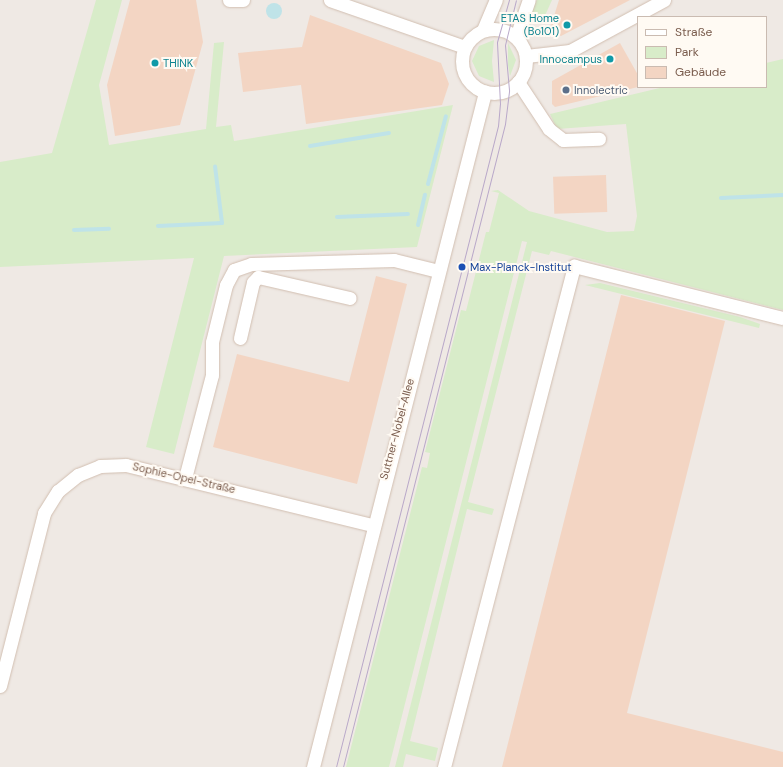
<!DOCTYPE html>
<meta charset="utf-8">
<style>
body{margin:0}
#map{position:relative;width:783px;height:767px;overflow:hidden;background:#fdf6ec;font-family:"DM Sans",sans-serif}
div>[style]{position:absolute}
.industrial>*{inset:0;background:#efe9e4}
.green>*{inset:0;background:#d8ecc9}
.water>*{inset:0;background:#bfe3e8}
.round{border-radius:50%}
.stream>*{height:4px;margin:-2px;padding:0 2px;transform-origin:2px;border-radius:2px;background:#bfe3e8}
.building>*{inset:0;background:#f3d5c3;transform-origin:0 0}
.roads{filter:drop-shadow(0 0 1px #d1beb0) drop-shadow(0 0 1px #d1beb0)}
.minor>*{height:13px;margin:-6.5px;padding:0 6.5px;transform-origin:6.5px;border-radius:6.5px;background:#fff}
.minor>.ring{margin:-6.5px;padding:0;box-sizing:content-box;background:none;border:13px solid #fff;border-radius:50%}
.tram>*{height:1px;margin:-0.5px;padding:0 0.5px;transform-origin:0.5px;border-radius:0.5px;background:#b9a8c9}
.dots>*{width:11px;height:11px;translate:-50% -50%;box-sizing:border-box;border:2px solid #fffaf3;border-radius:50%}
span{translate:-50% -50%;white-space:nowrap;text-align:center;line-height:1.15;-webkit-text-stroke:4px #fffaf3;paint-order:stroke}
.culture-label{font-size:11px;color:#0d838f}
.right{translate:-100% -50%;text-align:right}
.left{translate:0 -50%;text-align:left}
.service-label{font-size:11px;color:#4e5e75}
.transit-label{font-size:11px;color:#164399}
.street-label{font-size:11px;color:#7a5c4d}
.legend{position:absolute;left:637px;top:16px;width:130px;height:72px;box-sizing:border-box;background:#fffaf3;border:1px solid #cabbb1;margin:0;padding:5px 7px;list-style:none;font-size:12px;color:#7a5c4d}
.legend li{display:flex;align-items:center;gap:8px;height:20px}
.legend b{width:20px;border:1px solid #cabbb1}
</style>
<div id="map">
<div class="industrial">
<i style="clip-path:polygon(evenodd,0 0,783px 0,783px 767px,0 767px,0 0,638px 17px,766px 17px,766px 87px,638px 87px,638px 17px)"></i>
</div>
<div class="green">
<i style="clip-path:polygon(96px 0,122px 0,99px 85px,109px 145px,206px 129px,214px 43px,224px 42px,216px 127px,231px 125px,234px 141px,453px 105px,417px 247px,224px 256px,174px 454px,146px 447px,194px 258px,0 267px,0 162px,52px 153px)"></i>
<i style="clip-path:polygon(537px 0,552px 0,543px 20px,528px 15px)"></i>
<i style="clip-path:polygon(494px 40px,492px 61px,494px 82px,479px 76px,472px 61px,479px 46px)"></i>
<i style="clip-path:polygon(508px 43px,516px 60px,510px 76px,508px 65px)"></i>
<i style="clip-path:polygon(783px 59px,783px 310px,551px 251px,549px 255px,532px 251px,468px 502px,494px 509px,492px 515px,467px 509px,410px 741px,438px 748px,435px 761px,406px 754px,403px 767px,395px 767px,527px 242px,522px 241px,389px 767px,346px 767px,422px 467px,427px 468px,430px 453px,425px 452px,461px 310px,466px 311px,486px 232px,489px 232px,499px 193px,491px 191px,498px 190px,529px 211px,607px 232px,634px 231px,637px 216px,626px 124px,557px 129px,550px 114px,664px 87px,766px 87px,766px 63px)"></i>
<i style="clip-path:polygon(600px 283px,740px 317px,760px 324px,759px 328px,585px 285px)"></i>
</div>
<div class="water">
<i class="round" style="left:266px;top:3px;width:16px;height:16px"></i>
</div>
<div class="stream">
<i style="left:310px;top:146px;width:80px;rotate:-9.3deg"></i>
<i style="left:428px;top:184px;width:70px;rotate:-75.2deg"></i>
<i style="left:721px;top:198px;width:62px;rotate:-2.8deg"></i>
<i style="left:337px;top:217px;width:71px;rotate:-2.4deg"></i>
<i style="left:418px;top:225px;width:31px;rotate:-77deg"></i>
<i style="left:158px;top:226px;width:64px;rotate:-2.7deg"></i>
<i style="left:222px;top:223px;width:57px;rotate:-97deg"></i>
<i style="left:74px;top:230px;width:35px;rotate:-2deg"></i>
</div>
<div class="building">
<i style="clip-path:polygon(130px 0,196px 0,203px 42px,180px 125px,115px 136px,107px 85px)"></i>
<i style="clip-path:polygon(559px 0,630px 0,561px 36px,549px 32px)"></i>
<i style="clip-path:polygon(310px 15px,441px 63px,449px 84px,442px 105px,306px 124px,301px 85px,243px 92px,238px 53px,302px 47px)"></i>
<i style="clip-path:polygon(620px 43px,638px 75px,638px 87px,555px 107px,552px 104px,552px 81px)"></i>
<i style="left:606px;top:175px;width:37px;height:53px;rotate:88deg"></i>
<i style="clip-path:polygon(376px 276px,407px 284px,357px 484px,213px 447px,237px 354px,349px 382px)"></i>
<i style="clip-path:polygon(621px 295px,725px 321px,627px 713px,783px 752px,783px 767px,502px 767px)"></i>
</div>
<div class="roads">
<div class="minor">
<i style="left:229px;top:0;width:14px"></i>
<i style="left:330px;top:0;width:143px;rotate:19.2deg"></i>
<i class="ring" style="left:462px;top:29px;width:51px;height:51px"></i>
<i style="left:483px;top:30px;width:33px;rotate:-67deg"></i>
<i style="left:516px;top:37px;width:39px;rotate:-71deg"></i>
<i style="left:526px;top:56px;width:44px;rotate:-6.5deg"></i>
<i style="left:570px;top:51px;width:107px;rotate:-28.5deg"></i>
<i style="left:518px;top:82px;width:56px;rotate:56.6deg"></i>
<i style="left:549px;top:129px;width:18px;rotate:38deg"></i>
<i style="left:563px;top:140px;width:36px;rotate:-2deg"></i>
<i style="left:240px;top:338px;width:57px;rotate:-76.9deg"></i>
<i style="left:253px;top:282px;width:7px;rotate:-45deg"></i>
<i style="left:258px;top:277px;width:94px;rotate:12.9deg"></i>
<i style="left:185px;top:478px;width:106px;rotate:-75.3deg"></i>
<i style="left:212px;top:375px;width:33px;rotate:-90deg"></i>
<i style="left:212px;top:342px;width:59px;rotate:-76.2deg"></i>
<i style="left:226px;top:285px;width:17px;rotate:-62deg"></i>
<i style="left:234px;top:270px;width:18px;rotate:-19deg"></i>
<i style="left:251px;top:264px;width:143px;rotate:-1.6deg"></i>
<i style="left:394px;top:260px;width:45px;rotate:14deg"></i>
<i style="left:0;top:686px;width:179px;rotate:-75.7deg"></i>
<i style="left:44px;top:513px;width:26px;rotate:-58deg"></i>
<i style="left:58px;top:491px;width:26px;rotate:-39deg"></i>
<i style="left:78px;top:475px;width:24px;rotate:-22deg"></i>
<i style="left:100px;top:466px;width:26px;rotate:-2deg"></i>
<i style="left:126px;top:465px;width:254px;rotate:13.7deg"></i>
<i style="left:313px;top:767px;width:697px;rotate:-75.7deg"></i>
<i style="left:444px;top:767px;width:518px;rotate:-75.45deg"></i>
<i style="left:574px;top:266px;width:215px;rotate:14deg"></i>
</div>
</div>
<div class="tram">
<i style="left:336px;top:767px;width:661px;rotate:-75.82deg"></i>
<i style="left:498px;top:126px;width:22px;rotate:-85deg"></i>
<i style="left:500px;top:104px;width:62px;rotate:-92.8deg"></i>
<i style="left:497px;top:42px;width:44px;rotate:-74.1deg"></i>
<i style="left:343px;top:767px;width:663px;rotate:-75.86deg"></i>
<i style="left:505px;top:124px;width:34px;rotate:-83deg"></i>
<i style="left:509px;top:90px;width:45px;rotate:-95.1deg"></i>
<i style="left:505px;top:45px;width:46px;rotate:-76.3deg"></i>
</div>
<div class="dots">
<i style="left:567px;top:25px;background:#0f9aa8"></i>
<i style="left:610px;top:59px;background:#0f9aa8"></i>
<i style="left:155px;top:63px;background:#0f9aa8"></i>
<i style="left:566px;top:90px;background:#5c6f8a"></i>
<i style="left:462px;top:267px;background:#1a4fb4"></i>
</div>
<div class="culture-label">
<span class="right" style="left:559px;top:25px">ETAS Home<br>(Bo101)</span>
<span class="right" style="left:602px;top:59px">Innocampus</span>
<span class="left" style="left:163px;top:63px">THINK</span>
</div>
<div class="service-label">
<span class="left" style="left:574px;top:90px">Innolectric</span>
</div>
<div class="transit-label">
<span class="left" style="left:470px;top:267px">Max-Planck-Institut</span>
</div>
<div class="street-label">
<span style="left:397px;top:429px;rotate:-75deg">Suttner-Nobel-Allee</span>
<span style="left:184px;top:478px;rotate:13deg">Sophie-Opel-Straße</span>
</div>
<ul class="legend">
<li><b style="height:5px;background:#fff"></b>Straße</li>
<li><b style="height:11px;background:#d8ecc9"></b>Park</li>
<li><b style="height:11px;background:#f3d5c3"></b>Gebäude</li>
</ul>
</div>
